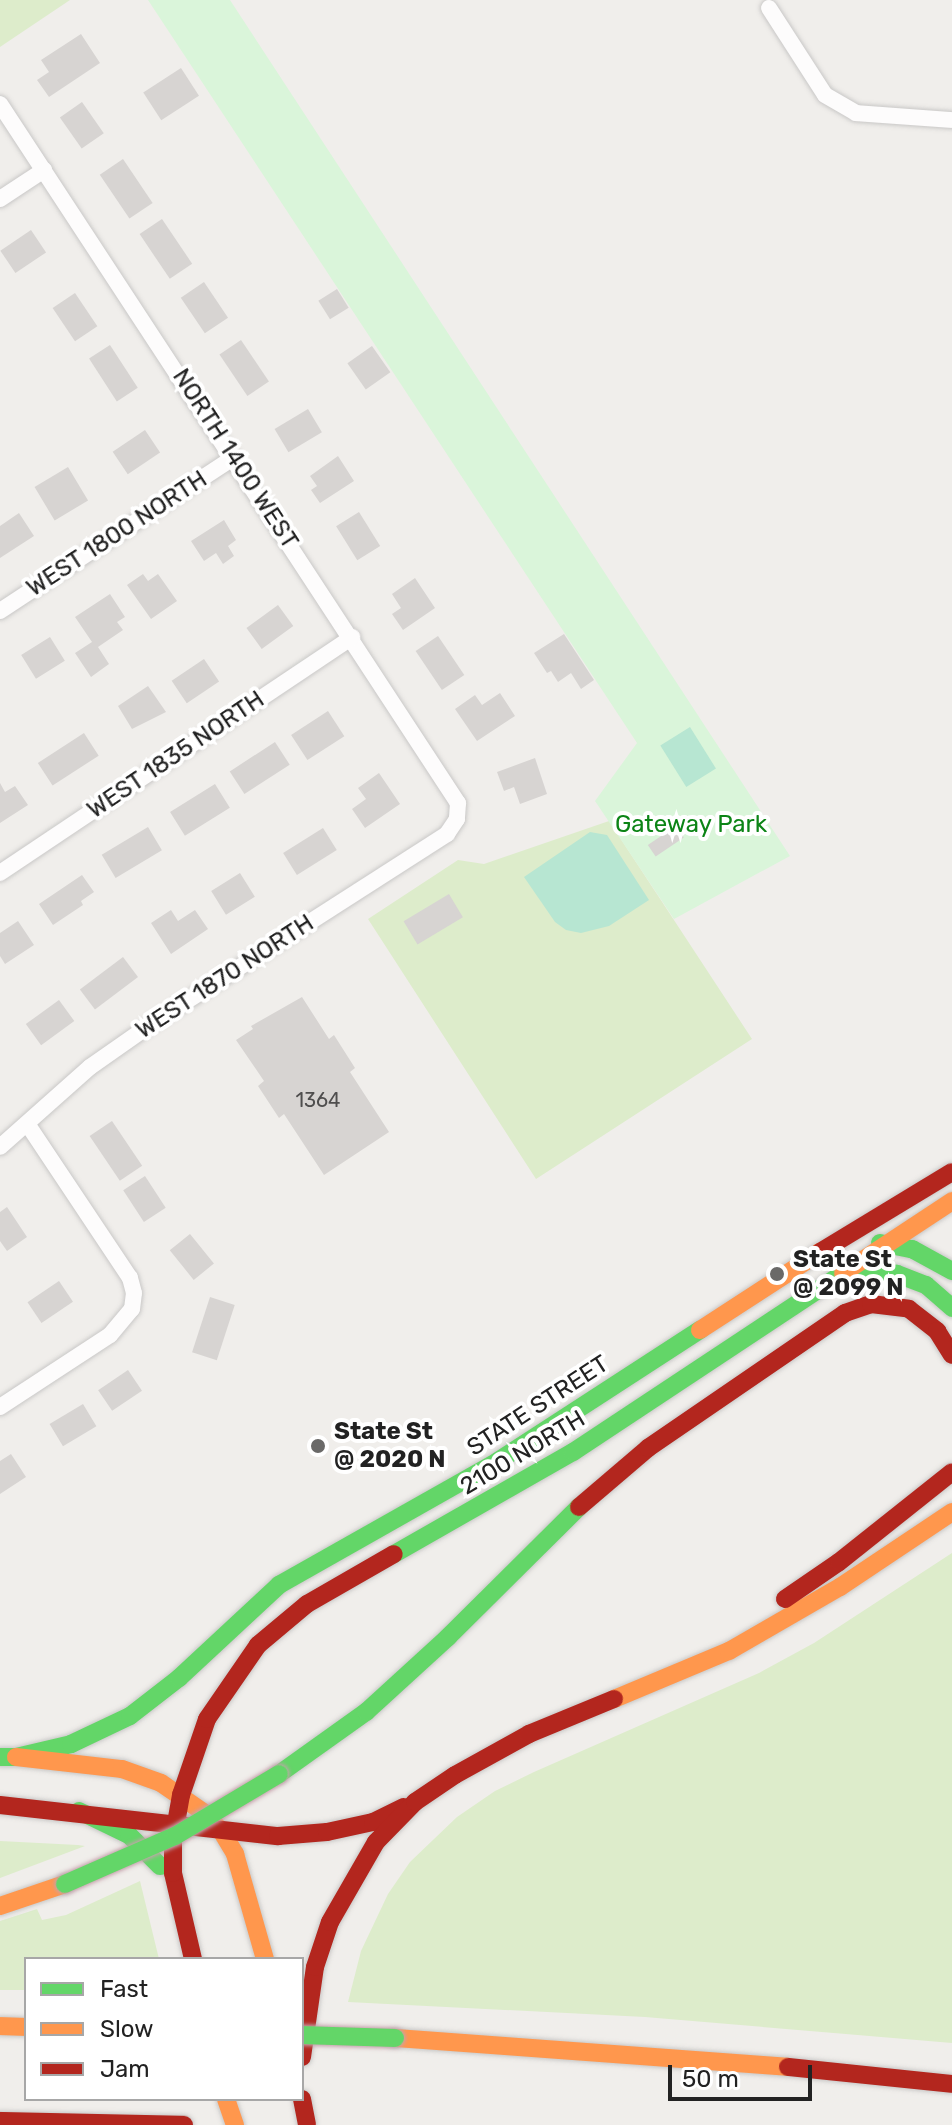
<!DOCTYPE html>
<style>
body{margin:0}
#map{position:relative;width:952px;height:2125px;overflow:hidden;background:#f0eeeb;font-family:Rubik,sans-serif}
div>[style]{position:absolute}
.grass>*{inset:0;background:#ddeccb}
.park>*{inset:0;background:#daf5da}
.pitch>*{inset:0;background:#b7e6d2;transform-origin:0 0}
.building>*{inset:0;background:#d7d4d2;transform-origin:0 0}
.roads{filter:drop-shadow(0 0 2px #c9c8c7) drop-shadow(0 0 2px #c9c8c7)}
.street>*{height:16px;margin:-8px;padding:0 8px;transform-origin:8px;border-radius:8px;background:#fdfcfc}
.fast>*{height:18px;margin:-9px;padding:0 9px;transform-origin:9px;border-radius:9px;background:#63d668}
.slow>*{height:18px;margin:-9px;padding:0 9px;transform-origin:9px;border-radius:9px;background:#ff974d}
.jam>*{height:18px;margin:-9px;padding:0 9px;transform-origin:9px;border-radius:9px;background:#b3261e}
.bridges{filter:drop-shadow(0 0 2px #c5a2ac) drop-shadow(0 0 2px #c5a2ac)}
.fast-bridge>*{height:18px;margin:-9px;padding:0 9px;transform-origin:9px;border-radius:9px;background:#63d668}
.dots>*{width:22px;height:22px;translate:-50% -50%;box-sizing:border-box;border:4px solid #fff;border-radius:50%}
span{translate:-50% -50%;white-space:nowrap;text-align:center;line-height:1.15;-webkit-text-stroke:8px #fff;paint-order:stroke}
.number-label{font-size:20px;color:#4f4e4e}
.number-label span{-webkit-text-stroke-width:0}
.street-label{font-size:24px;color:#222}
.park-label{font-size:24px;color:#0c8416}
.poi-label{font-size:24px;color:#222;font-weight:700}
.left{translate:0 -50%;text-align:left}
.legend{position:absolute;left:24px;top:1957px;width:280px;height:144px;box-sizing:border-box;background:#fff;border:2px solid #a7a7a7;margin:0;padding:10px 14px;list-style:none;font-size:24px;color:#222}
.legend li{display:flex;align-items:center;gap:16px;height:40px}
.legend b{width:40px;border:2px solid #a7a7a7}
.scale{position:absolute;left:668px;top:2065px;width:144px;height:36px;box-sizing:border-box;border:4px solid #222;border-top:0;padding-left:10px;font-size:24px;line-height:28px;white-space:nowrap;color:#222;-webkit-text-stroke:6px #fff;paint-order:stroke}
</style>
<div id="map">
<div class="grass">
<i style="clip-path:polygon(0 0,70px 0,0 47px)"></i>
<i style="clip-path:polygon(609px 821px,752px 1039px,536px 1179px,368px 919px,458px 860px,484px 864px)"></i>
<i style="clip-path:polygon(952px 1553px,952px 2043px,645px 2017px,348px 2002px,361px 1951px,388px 1894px,410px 1862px,457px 1817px,495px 1791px,534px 1772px,759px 1673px,814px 1643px)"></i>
<i style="clip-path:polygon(0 1841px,78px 1845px,85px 1846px,0 1878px)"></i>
<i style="clip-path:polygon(140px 1881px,159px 1959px,26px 1959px,26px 1990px,0 1990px,0 1921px,37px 1909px,42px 1920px,66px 1915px)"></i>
</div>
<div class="park">
<i style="clip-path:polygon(148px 0,230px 0,790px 856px,674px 919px,595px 801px,637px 743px)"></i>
</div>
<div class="pitch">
<i style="left:690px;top:727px;width:49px;height:35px;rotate:58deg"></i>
<i style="clip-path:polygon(590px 832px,607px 835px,649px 900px,609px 926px,581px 933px,566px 930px,555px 922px,524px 877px)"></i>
</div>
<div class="building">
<i style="clip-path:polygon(81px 34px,100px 63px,49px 97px,37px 80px,49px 72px,41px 60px)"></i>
<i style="left:181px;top:68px;width:33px;height:45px;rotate:57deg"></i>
<i style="left:82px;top:102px;width:38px;height:27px;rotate:55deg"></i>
<i style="left:123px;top:159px;width:53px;height:28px;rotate:56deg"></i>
<i style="left:162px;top:219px;width:54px;height:27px;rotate:56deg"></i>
<i style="left:31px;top:230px;width:27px;height:37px;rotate:56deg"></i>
<i style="left:204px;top:282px;width:43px;height:28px;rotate:56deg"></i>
<i style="left:337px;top:289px;width:22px;height:22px;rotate:58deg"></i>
<i style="left:75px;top:293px;width:40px;height:27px;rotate:56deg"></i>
<i style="left:241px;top:340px;width:50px;height:26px;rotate:56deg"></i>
<i style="left:110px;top:345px;width:51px;height:25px;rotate:57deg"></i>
<i style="left:372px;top:346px;width:32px;height:30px;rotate:55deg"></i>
<i style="left:308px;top:409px;width:27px;height:39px;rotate:59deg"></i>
<i style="left:145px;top:430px;width:27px;height:39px;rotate:56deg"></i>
<i style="clip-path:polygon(338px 456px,354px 481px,320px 503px,311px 490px,317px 486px,310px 476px)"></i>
<i style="left:68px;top:467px;width:39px;height:39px;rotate:59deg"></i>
<i style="left:359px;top:512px;width:40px;height:27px;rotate:58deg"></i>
<i style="clip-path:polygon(19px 513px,34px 536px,0 558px,0 526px)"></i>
<i style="clip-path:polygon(224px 520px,236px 540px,228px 546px,234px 556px,223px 564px,216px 553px,204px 561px,191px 541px)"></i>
<i style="clip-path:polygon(143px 574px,148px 581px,158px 574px,177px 601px,151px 619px,127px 585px)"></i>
<i style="clip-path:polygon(415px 578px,435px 608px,403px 630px,392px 614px,401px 608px,392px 594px)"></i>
<i style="clip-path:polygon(110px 594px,125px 617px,117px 622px,123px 630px,98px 647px,109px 664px,91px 677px,75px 653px,92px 642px,75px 617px)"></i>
<i style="left:278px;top:605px;width:26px;height:39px;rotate:54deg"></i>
<i style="clip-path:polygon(564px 634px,594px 680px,581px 689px,571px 673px,558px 682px,551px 671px,547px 673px,534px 653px)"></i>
<i style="left:438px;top:636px;width:47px;height:27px;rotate:56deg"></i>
<i style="left:50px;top:637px;width:28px;height:34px;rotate:58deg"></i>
<i style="left:204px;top:659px;width:27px;height:39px;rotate:56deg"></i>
<i style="clip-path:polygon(148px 686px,166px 712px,132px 729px,118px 706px)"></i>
<i style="clip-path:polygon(500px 693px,515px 716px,477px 741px,455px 709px,475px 695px,482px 705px)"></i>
<i style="left:328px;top:711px;width:30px;height:44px;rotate:57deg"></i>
<i style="left:84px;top:733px;width:27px;height:55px;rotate:57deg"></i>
<i style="left:275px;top:742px;width:27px;height:54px;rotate:57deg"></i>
<i style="clip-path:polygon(535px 758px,547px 794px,520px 804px,514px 787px,504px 791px,497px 772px)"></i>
<i style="clip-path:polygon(379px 773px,400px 804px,365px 828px,352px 809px,366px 799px,358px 788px)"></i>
<i style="clip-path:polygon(0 783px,5px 792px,15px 786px,28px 805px,0 823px)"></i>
<i style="left:215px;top:784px;width:28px;height:53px;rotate:58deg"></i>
<i style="left:676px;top:826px;width:14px;height:34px;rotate:56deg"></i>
<i style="left:148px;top:827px;width:27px;height:54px;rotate:59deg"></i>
<i style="left:323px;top:828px;width:26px;height:47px;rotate:58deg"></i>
<i style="left:240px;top:873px;width:28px;height:34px;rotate:58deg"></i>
<i style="clip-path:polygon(82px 875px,94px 892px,81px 901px,83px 905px,53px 925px,39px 904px)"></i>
<i style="left:449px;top:894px;width:27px;height:53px;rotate:59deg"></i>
<i style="clip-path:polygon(171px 910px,178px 921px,195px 910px,208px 929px,171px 954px,151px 923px)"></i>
<i style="clip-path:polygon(18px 921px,34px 945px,5px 964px,0 956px,0 933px)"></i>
<i style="left:123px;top:957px;width:25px;height:54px;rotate:53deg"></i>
<i style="clip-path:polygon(302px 997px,329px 1039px,334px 1035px,355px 1068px,350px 1072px,389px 1132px,324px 1175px,284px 1114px,279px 1118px,258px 1086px,264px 1081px,236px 1040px,253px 1029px,251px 1026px)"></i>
<i style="left:59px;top:1000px;width:26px;height:41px;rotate:54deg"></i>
<i style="left:112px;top:1121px;width:54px;height:27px;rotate:56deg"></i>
<i style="left:145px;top:1176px;width:38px;height:26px;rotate:57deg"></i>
<i style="clip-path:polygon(7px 1207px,27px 1237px,7px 1251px,0 1241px,0 1212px)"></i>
<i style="left:190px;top:1234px;width:38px;height:26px;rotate:51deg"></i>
<i style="left:59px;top:1281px;width:25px;height:38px;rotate:56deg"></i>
<i style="left:210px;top:1297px;width:26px;height:58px;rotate:18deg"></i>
<i style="left:128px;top:1370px;width:25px;height:36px;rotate:56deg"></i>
<i style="left:83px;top:1404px;width:26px;height:39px;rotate:59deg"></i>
<i style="clip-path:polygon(11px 1454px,26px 1477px,0 1494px,0 1461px)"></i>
</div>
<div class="roads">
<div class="street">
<i style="left:769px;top:8px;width:103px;rotate:57.2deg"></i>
<i style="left:825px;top:95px;width:36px;rotate:30deg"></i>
<i style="left:856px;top:113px;width:96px;rotate:4.2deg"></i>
<i style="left:0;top:104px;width:836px;rotate:56.77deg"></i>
<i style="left:458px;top:803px;width:16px;rotate:94deg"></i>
<i style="left:457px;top:819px;width:18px;rotate:124deg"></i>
<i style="left:447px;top:834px;width:353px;rotate:147.3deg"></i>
<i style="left:150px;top:1025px;width:73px;rotate:145deg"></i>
<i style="left:90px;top:1067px;width:120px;rotate:138.4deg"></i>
<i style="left:0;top:199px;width:53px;rotate:-33.4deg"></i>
<i style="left:0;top:611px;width:280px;rotate:-33.3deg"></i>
<i style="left:0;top:873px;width:424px;rotate:-33.8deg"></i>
<i style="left:0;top:1407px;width:131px;rotate:-33.2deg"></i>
<i style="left:110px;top:1335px;width:34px;rotate:-50deg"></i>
<i style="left:132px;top:1309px;width:16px;rotate:-83deg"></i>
<i style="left:134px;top:1293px;width:16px;rotate:-105deg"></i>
<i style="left:130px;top:1278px;width:184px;rotate:-123.7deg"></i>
</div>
<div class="fast">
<i style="left:880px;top:1243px;width:33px;rotate:11deg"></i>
<i style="left:912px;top:1249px;width:46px;rotate:28.8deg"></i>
<i style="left:843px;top:1276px;width:23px;rotate:-13deg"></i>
<i style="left:865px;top:1271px;width:32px;rotate:5deg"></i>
<i style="left:897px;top:1274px;width:31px;rotate:21deg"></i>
<i style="left:926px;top:1285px;width:35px;rotate:41deg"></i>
<i style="left:394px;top:1554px;width:206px;rotate:-29.7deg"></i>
<i style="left:573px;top:1452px;width:324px;rotate:-33.5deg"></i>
<i style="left:0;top:1757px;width:16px"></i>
<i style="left:16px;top:1757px;width:57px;rotate:-13.3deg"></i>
<i style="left:71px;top:1744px;width:65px;rotate:-25.4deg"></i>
<i style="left:130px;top:1716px;width:62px;rotate:-37.8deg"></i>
<i style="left:179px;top:1678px;width:137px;rotate:-42.9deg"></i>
<i style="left:279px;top:1585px;width:252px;rotate:-29.5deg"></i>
<i style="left:498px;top:1461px;width:241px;rotate:-33deg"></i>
<i style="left:279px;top:1774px;width:107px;rotate:-35.5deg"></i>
<i style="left:366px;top:1712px;width:111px;rotate:-42.4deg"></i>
<i style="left:448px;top:1637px;width:185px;rotate:-44.8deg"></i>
<i style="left:79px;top:1811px;width:55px;rotate:25.6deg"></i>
<i style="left:129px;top:1835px;width:44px;rotate:45deg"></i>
</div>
<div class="slow">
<i style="left:843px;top:1273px;width:131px;rotate:-33.4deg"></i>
<i style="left:700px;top:1330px;width:143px;rotate:-33deg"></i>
<i style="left:820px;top:1252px;width:15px;rotate:-16deg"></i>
<i style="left:614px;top:1699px;width:125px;rotate:-22.7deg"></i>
<i style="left:729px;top:1651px;width:128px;rotate:-30deg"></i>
<i style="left:840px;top:1587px;width:135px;rotate:-33.8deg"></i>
<i style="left:16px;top:1757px;width:107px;rotate:6.5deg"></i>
<i style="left:122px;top:1769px;width:41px;rotate:19.7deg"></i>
<i style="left:161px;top:1783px;width:51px;rotate:34.6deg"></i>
<i style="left:203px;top:1812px;width:28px;rotate:46deg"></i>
<i style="left:222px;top:1832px;width:26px;rotate:59deg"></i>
<i style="left:235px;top:1854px;width:109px;rotate:74.1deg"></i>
<i style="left:0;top:1906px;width:69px;rotate:-18.7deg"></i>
<i style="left:0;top:2026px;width:26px;rotate:2deg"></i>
<i style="left:395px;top:2038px;width:394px;rotate:4.2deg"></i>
<i style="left:226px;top:2099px;width:28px;rotate:71deg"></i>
</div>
<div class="jam">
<i style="left:820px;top:1252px;width:154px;rotate:-31.2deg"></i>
<i style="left:579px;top:1507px;width:91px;rotate:-40.5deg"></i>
<i style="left:648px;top:1448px;width:239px;rotate:-34.4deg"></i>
<i style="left:845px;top:1313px;width:28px;rotate:-19deg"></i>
<i style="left:871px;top:1304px;width:38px;rotate:7deg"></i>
<i style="left:909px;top:1309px;width:36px;rotate:38deg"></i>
<i style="left:937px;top:1331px;width:28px;rotate:58deg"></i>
<i style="left:785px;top:1599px;width:65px;rotate:-34.4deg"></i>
<i style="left:839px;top:1562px;width:144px;rotate:-38.5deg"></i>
<i style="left:0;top:1805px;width:280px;rotate:6.4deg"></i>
<i style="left:278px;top:1836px;width:49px;rotate:-4.7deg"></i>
<i style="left:327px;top:1832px;width:47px;rotate:-12.3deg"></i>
<i style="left:373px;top:1822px;width:34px;rotate:-26deg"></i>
<i style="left:193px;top:1959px;width:88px;rotate:-103.1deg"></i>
<i style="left:173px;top:1873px;width:33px;rotate:-90deg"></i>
<i style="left:173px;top:1840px;width:46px;rotate:-79.9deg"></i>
<i style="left:181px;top:1795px;width:80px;rotate:-71.1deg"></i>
<i style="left:207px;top:1719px;width:90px;rotate:-55.4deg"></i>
<i style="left:258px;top:1645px;width:64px;rotate:-39.9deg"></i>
<i style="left:307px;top:1604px;width:100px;rotate:-29.9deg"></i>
<i style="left:302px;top:2057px;width:91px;rotate:-81.8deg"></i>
<i style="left:315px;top:1967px;width:47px;rotate:-71.6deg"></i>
<i style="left:330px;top:1922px;width:92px;rotate:-60.1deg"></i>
<i style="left:376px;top:1842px;width:56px;rotate:-45.7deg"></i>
<i style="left:415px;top:1802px;width:48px;rotate:-34deg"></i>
<i style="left:455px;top:1775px;width:85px;rotate:-29deg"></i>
<i style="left:529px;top:1734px;width:92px;rotate:-22.4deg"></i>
<i style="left:788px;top:2067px;width:165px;rotate:5.9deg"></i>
<i style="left:302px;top:2099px;width:26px;rotate:79deg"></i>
<i style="left:0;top:2121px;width:184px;rotate:1.2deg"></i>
</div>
</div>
<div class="bridges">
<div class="fast-bridge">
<i style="left:65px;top:1884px;width:120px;rotate:-23.6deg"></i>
<i style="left:175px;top:1836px;width:121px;rotate:-30.8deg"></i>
<i style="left:302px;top:2035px;width:93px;rotate:1.8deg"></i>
</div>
</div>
<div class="dots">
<i style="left:777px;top:1274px;background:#6a6968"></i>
<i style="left:318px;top:1446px;background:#6a6968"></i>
</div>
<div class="number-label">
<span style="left:318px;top:1100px">1364</span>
</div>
<div class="street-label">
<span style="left:235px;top:459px;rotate:57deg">NORTH 1400 WEST</span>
<span style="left:117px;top:534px;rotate:-33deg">WEST 1800 NORTH</span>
<span style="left:176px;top:755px;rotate:-34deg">WEST 1835 NORTH</span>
<span style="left:225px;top:977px;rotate:-33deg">WEST 1870 NORTH</span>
<span style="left:538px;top:1406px;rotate:-33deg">STATE STREET</span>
<span style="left:523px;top:1453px;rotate:-31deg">2100 NORTH</span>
</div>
<div class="park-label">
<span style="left:691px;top:825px">Gateway Park</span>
</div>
<div class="poi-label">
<span class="left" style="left:793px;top:1274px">State St<br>@ 2099 N</span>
<span class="left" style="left:334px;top:1446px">State St<br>@ 2020 N</span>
</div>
<ul class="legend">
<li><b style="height:10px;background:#63d668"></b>Fast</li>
<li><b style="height:10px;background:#ff974d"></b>Slow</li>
<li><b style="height:10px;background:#b3261e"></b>Jam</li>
</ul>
<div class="scale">50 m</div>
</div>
